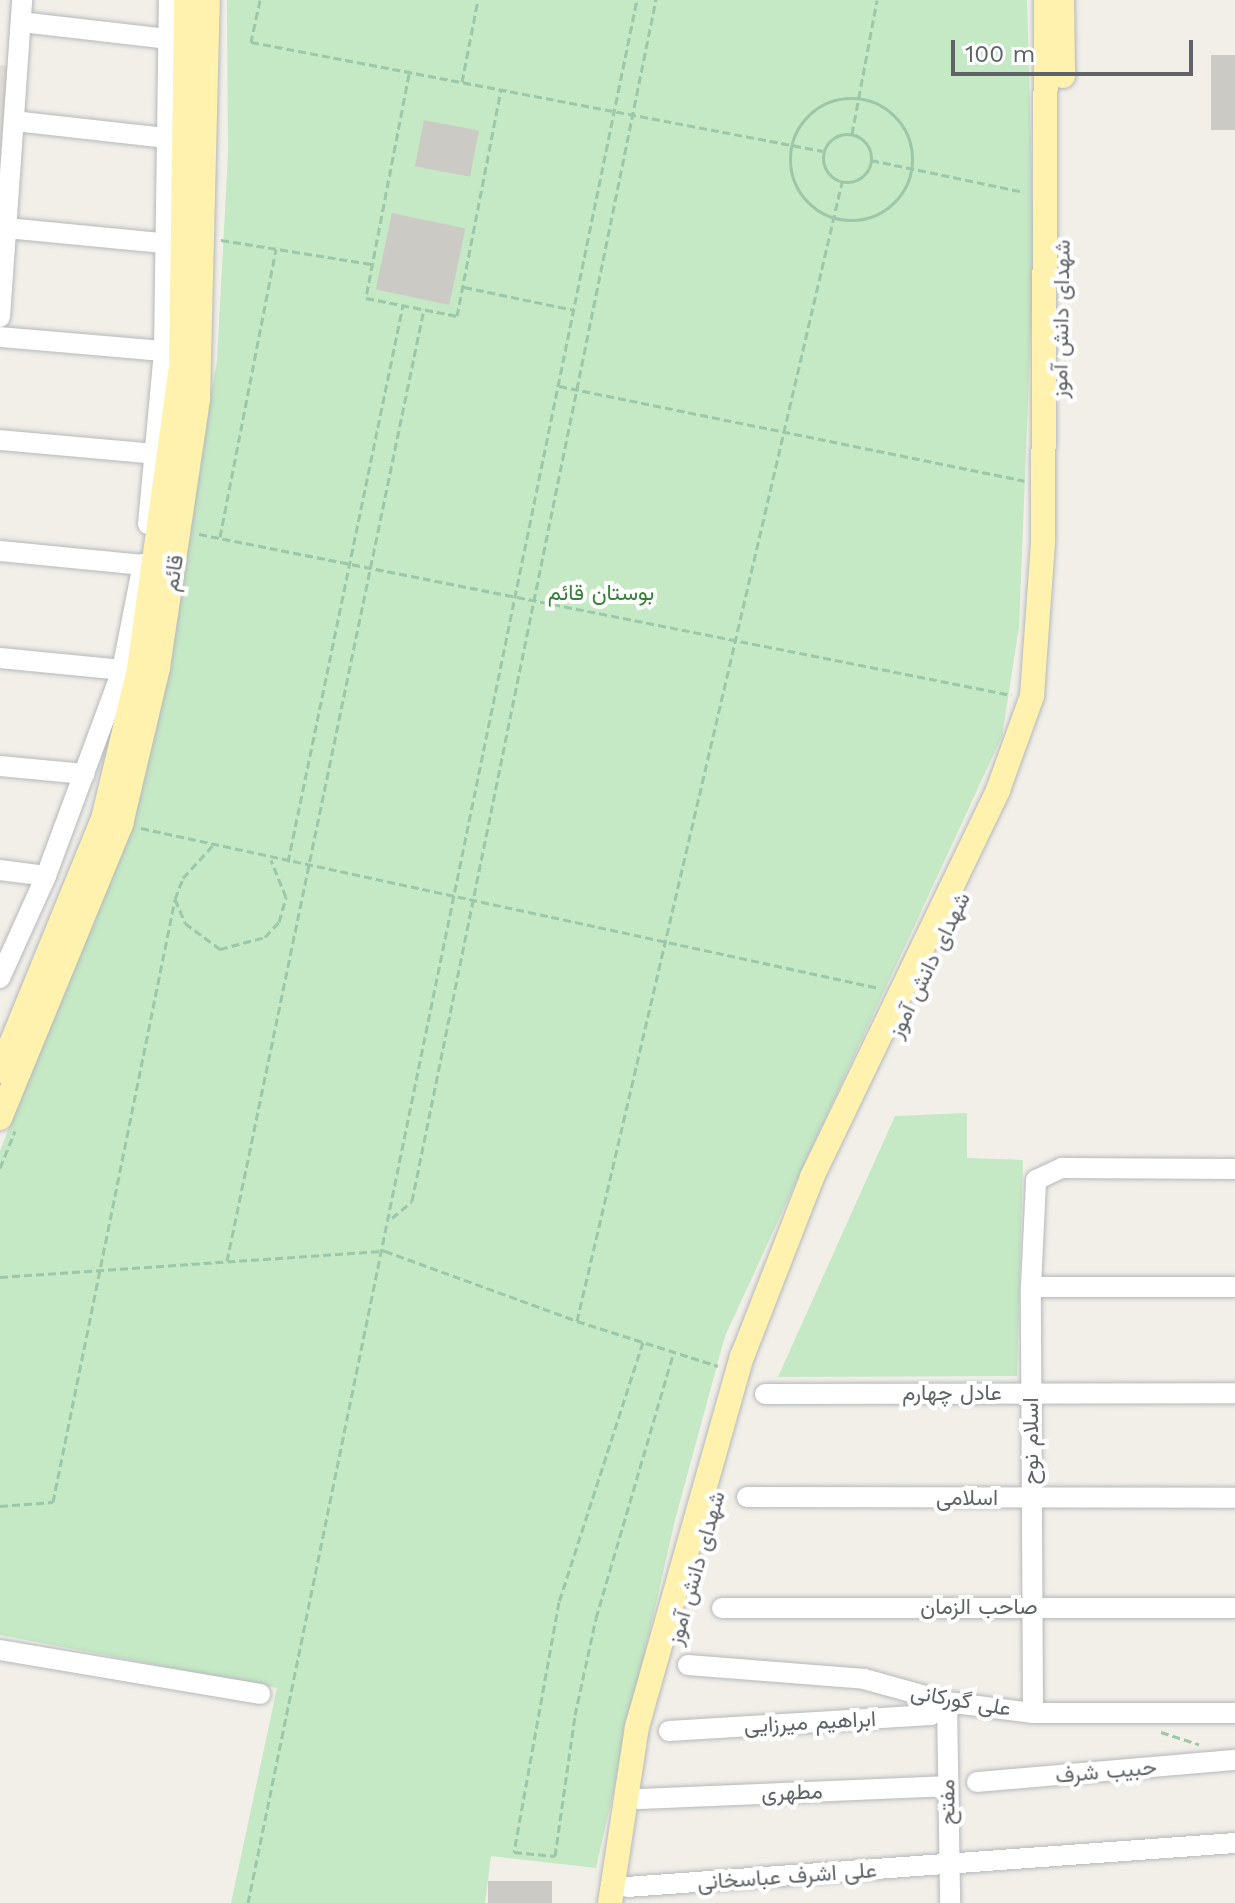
<!DOCTYPE html>
<meta charset="utf-8">
<style>
body{margin:0}
#map{position:relative;width:1235px;height:1903px;overflow:hidden;background:#f1efe8;font-family:"Work Sans",Vazirmatn,sans-serif}
div>[style]{position:absolute}
.education>*{inset:0;background:#e1ded6}
.green>*{inset:0;background:#c5e8c5}
.building>*{inset:0;background:#cccac5;transform-origin:0 0}
.path>*{height:3px;margin-top:-1.5px;transform-origin:0;background:repeating-linear-gradient(90deg,#9cc7a9 0 8px,transparent 0 12px)}
.path>.ring{margin:-1.5px;padding:0;box-sizing:content-box;background:none;border:3px solid #9cc7a9;border-radius:50%}
.roads{filter:drop-shadow(0 0 2px #b5b8bc) drop-shadow(0 0 2px #b5b8bc)}
.minor>*{height:20px;margin:-10px;padding:0 10px;transform-origin:10px;border-radius:10px;background:#fff}
.major>*{height:24px;margin:-12px;padding:0 12px;transform-origin:12px;border-radius:12px;background:#fff2af}
span{translate:-50% -50%;white-space:nowrap;text-align:center;line-height:1.15;-webkit-text-stroke:8px #fff;paint-order:stroke}
.street-label{font-size:22px;color:#5f6368}
.park-label{font-size:22px;color:#348238}
.scale{position:absolute;left:951px;top:40px;width:242px;height:36px;box-sizing:border-box;border:4px solid #5f6368;border-top:0;padding-left:10px;font-size:24px;line-height:28px;white-space:nowrap;color:#5f6368;-webkit-text-stroke:6px #fff;paint-order:stroke}
</style>
<div id="map">
<div class="education">
<i style="clip-path:polygon(0 65px,14px 67px,0 254px)"></i>
</div>
<div class="green">
<i style="clip-path:polygon(227px 0,1027px 0,1034px 252px,1019px 627px,1002px 736px,725px 1336px,675px 1520px,596px 1868px,491px 1856px,485px 1903px,231px 1903px,277px 1688px,0 1635px,0 1151px,137px 799px,217px 361px,228px 154px)"></i>
<i style="clip-path:polygon(967px 1113px,967px 1158px,1023px 1160px,1017px 1376px,778px 1377px,895px 1116px)"></i>
</div>
<div class="building">
<i style="left:1235px;top:55px;width:75px;height:24px;rotate:90deg"></i>
<i style="left:424px;top:120px;width:56px;height:47px;rotate:11deg"></i>
<i style="left:392px;top:213px;width:75px;height:78px;rotate:12deg"></i>
<i style="left:488px;top:1881px;width:64px;height:22px"></i>
</div>
<div class="path">
<i style="left:260px;top:0;width:43px;rotate:102.1deg"></i>
<i style="left:251px;top:42px;width:582px;rotate:10.79deg"></i>
<i style="left:409px;top:74px;width:228px;rotate:100.9deg"></i>
<i style="left:366px;top:298px;width:93px;rotate:11.2deg"></i>
<i style="left:457px;top:316px;width:231px;rotate:-79deg"></i>
<i style="left:462px;top:82px;width:84px;rotate:-79deg"></i>
<i class="ring" style="left:790px;top:98px;width:119px;height:119px"></i>
<i class="ring" style="left:823px;top:134px;width:45px;height:45px"></i>
<i style="left:852px;top:134px;width:136px;rotate:-79.4deg"></i>
<i style="left:871px;top:160px;width:156px;rotate:11.8deg"></i>
<i style="left:221px;top:240px;width:152px;rotate:9.1deg"></i>
<i style="left:464px;top:287px;width:112px;rotate:11.8deg"></i>
<i style="left:559px;top:386px;width:475px;rotate:11.5deg"></i>
<i style="left:199px;top:534px;width:828px;rotate:11.21deg"></i>
<i style="left:220px;top:537px;width:293px;rotate:-79deg"></i>
<i style="left:141px;top:828px;width:755px;rotate:12.23deg"></i>
<i style="left:288px;top:862px;width:569px;rotate:-78.33deg"></i>
<i style="left:175px;top:899px;width:26px;rotate:67deg"></i>
<i style="left:185px;top:923px;width:44px;rotate:36.6deg"></i>
<i style="left:220px;top:949px;width:47px;rotate:-14.9deg"></i>
<i style="left:265px;top:937px;width:21px;rotate:-47deg"></i>
<i style="left:279px;top:922px;width:26px;rotate:-74deg"></i>
<i style="left:286px;top:897px;width:40px;rotate:-112deg"></i>
<i style="left:0;top:1168px;width:40px;rotate:-68deg"></i>
<i style="left:392px;top:1218px;width:26px;rotate:-40deg"></i>
<i style="left:412px;top:1201px;width:1226px;rotate:-78.52deg"></i>
<i style="left:227px;top:1261px;width:972px;rotate:-78.31deg"></i>
<i style="left:0;top:1277px;width:386px;rotate:-3.9deg"></i>
<i style="left:385px;top:1251px;width:204px;rotate:20deg"></i>
<i style="left:577px;top:1321px;width:148px;rotate:17.7deg"></i>
<i style="left:577px;top:1321px;width:1169px;rotate:-76.9deg"></i>
<i style="left:643px;top:1342px;width:273px;rotate:107.9deg"></i>
<i style="left:559px;top:1602px;width:254px;rotate:100.2deg"></i>
<i style="left:514px;top:1852px;width:41px;rotate:5.6deg"></i>
<i style="left:555px;top:1856px;width:142px;rotate:-81.9deg"></i>
<i style="left:575px;top:1715px;width:99px;rotate:-77.8deg"></i>
<i style="left:596px;top:1618px;width:278px;rotate:-73.7deg"></i>
<i style="left:0;top:1506px;width:53px;rotate:-4.3deg"></i>
<i style="left:53px;top:1502px;width:615px;rotate:-78.56deg"></i>
<i style="left:175px;top:899px;width:22px;rotate:-69deg"></i>
<i style="left:183px;top:878px;width:45px;rotate:-47.7deg"></i>
<i style="left:1161px;top:1732px;width:40px;rotate:18deg"></i>
<i style="left:248px;top:1903px;width:1942px;rotate:-78.45deg"></i>
</div>
<div class="roads">
<div class="minor">
<i style="left:21px;top:22px;width:148px;rotate:6.6deg"></i>
<i style="left:14px;top:121px;width:153px;rotate:6.4deg"></i>
<i style="left:6px;top:228px;width:158px;rotate:5.5deg"></i>
<i style="left:0;top:317px;width:318px;rotate:-86deg"></i>
<i style="left:0;top:337px;width:165px;rotate:4.9deg"></i>
<i style="left:0;top:440px;width:157px;rotate:5.1deg"></i>
<i style="left:148px;top:524px;width:174px;rotate:-84.7deg"></i>
<i style="left:164px;top:351px;width:351px;rotate:-89.2deg"></i>
<i style="left:0;top:551px;width:144px;rotate:5.6deg"></i>
<i style="left:0;top:658px;width:123px;rotate:5.6deg"></i>
<i style="left:0;top:766px;width:85px;rotate:5.4deg"></i>
<i style="left:0;top:870px;width:46px;rotate:7.4deg"></i>
<i style="left:0;top:978px;width:112px;rotate:-65.7deg"></i>
<i style="left:46px;top:876px;width:220px;rotate:-69.7deg"></i>
<i style="left:122px;top:670px;width:108px;rotate:-78.8deg"></i>
<i style="left:1031px;top:1287px;width:204px"></i>
<i style="left:765px;top:1394px;width:470px;rotate:-0.1deg"></i>
<i style="left:747px;top:1497px;width:488px;rotate:0.1deg"></i>
<i style="left:722px;top:1608px;width:513px"></i>
<i style="left:0;top:1650px;width:264px;rotate:9.6deg"></i>
<i style="left:688px;top:1665px;width:177px;rotate:4.5deg"></i>
<i style="left:864px;top:1679px;width:86px;rotate:15.5deg"></i>
<i style="left:947px;top:1702px;width:87px;rotate:7.3deg"></i>
<i style="left:1033px;top:1713px;width:202px"></i>
<i style="left:947px;top:1702px;width:201px;rotate:89.1deg"></i>
<i style="left:1033px;top:1713px;width:426px;rotate:-90.3deg"></i>
<i style="left:1031px;top:1287px;width:107px;rotate:-87.3deg"></i>
<i style="left:1036px;top:1180px;width:29px;rotate:-25deg"></i>
<i style="left:1062px;top:1168px;width:173px;rotate:0.3deg"></i>
<i style="left:669px;top:1731px;width:262px;rotate:-3.5deg"></i>
<i style="left:931px;top:1715px;width:21px;rotate:-39deg"></i>
<i style="left:977px;top:1782px;width:259px;rotate:-4.9deg"></i>
<i style="left:638px;top:1799px;width:309px;rotate:-2.4deg"></i>
<i style="left:627px;top:1887px;width:610px;rotate:-4.14deg"></i>
</div>
<div class="major">
<i style="left:1062px;top:0;width:76px;rotate:89.2deg"></i>
<i style="left:0;top:1071px;width:272px;rotate:-67.8deg"></i>
<i style="left:103px;top:819px;width:154px;rotate:-76.5deg"></i>
<i style="left:139px;top:669px;width:306px;rotate:-82.1deg"></i>
<i style="left:181px;top:366px;width:366px;rotate:-89.2deg"></i>
<i style="left:0;top:1118px;width:318px;rotate:-67.6deg"></i>
<i style="left:121px;top:824px;width:161px;rotate:-76.7deg"></i>
<i style="left:158px;top:667px;width:271px;rotate:-81.5deg"></i>
<i style="left:198px;top:399px;width:399px;rotate:-88.6deg"></i>
<i style="left:610px;top:1903px;width:178px;rotate:-81.3deg"></i>
<i style="left:637px;top:1727px;width:385px;rotate:-74.2deg"></i>
<i style="left:742px;top:1357px;width:193px;rotate:-68.7deg"></i>
<i style="left:812px;top:1177px;width:429px;rotate:-64.3deg"></i>
<i style="left:998px;top:790px;width:100px;rotate:-70.1deg"></i>
<i style="left:1032px;top:696px;width:154px;rotate:-85.9deg"></i>
<i style="left:1043px;top:542px;width:542px;rotate:-89.68deg"></i>
</div>
</div>
<div class="street-label">
<span style="left:1061px;top:319px;rotate:-89deg">شهدای دانش آموز</span>
<span style="left:173px;top:573px;rotate:-81deg">قائم</span>
<span style="left:929px;top:965px;rotate:-64deg">شهدای دانش آموز</span>
<span style="left:952px;top:1393px">عادل چهارم</span>
<span style="left:1031px;top:1441px;rotate:-90deg">اسلام نوح</span>
<span style="left:967px;top:1498px">اسلامی</span>
<span style="left:696px;top:1568px;rotate:-74deg">شهدای دانش آموز</span>
<span style="left:979px;top:1607px">صاحب الزمان</span>
<span style="left:961px;top:1700px;rotate:10deg">علی گورکانی</span>
<span style="left:810px;top:1722px;rotate:-3deg">ابراهیم میرزایی</span>
<span style="left:1106px;top:1771px;rotate:-5deg">حبیب شرف</span>
<span style="left:792px;top:1792px;rotate:-2deg">مطهری</span>
<span style="left:947px;top:1802px;rotate:-90deg">مفتح</span>
<span style="left:787px;top:1876px;rotate:-4deg">علی اشرف عباسخانی</span>
</div>
<div class="park-label">
<span style="left:601px;top:593px">بوستان قائم</span>
</div>
<div class="scale">100 m</div>
</div>
